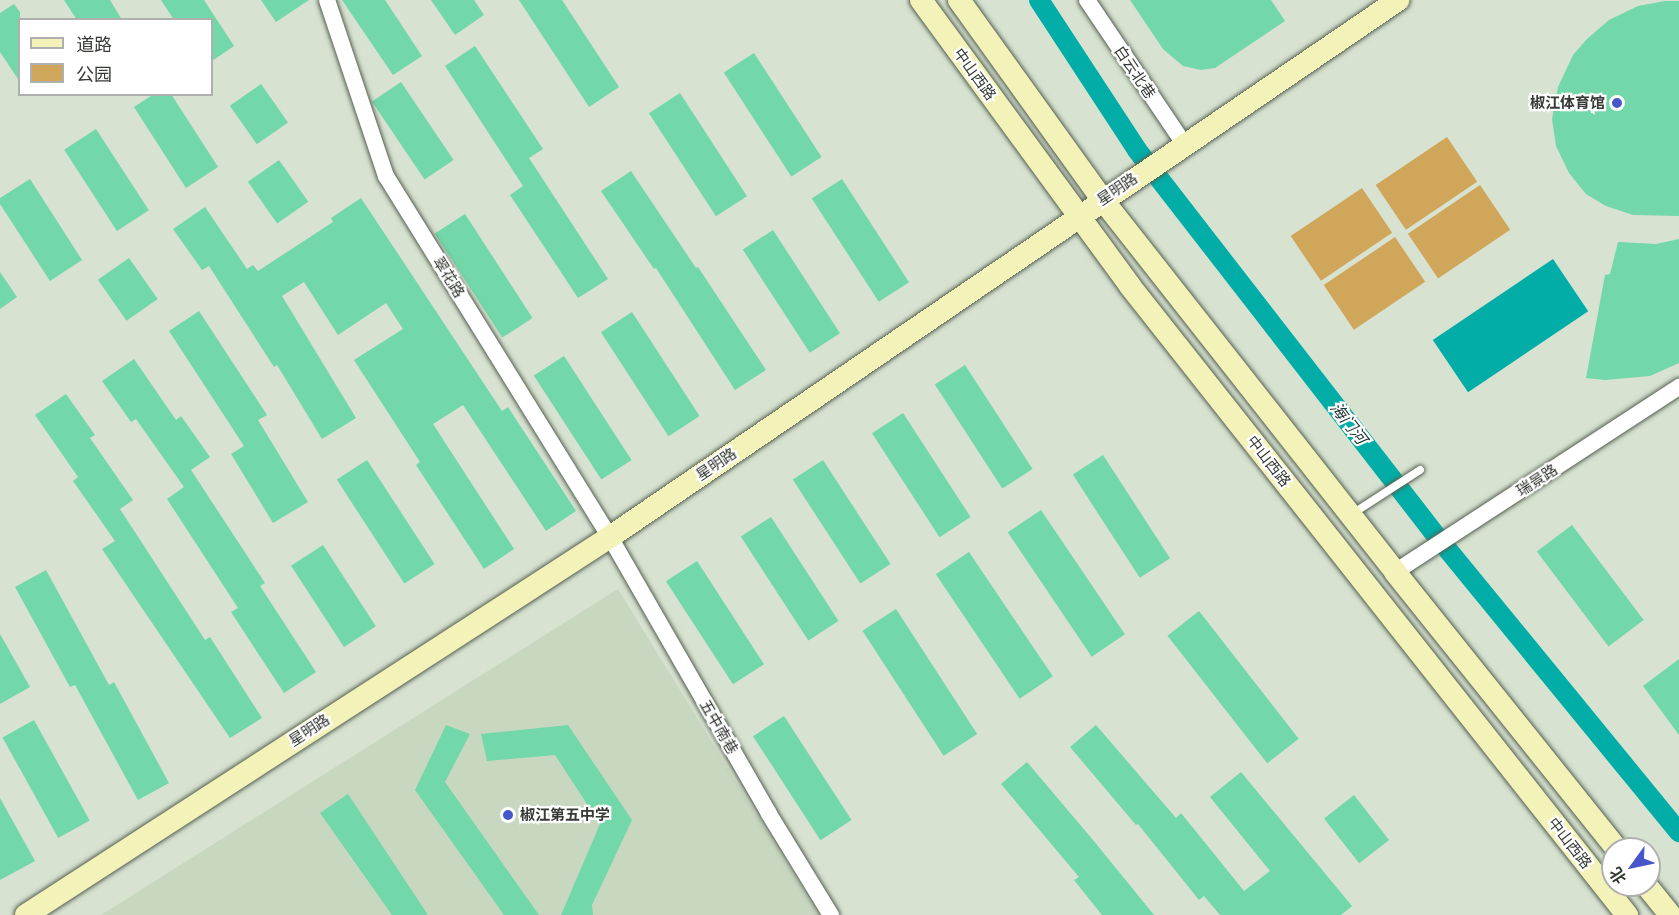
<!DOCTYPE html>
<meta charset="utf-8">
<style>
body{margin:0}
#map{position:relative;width:1679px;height:915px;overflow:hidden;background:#d7e2d1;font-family:"Archivo Narrow","Noto Sans SC",sans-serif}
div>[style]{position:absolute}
.built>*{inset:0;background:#c8d7c0}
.green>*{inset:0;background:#d0a65b;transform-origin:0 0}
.water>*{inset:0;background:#01ada6;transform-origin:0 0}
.canal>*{height:20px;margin:-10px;padding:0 10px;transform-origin:10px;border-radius:10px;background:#01ada6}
.building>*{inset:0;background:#72d7a9;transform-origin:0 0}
.roads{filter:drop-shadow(0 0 2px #566051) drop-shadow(0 0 2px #566051)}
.lane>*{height:8px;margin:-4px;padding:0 4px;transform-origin:4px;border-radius:4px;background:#fff}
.street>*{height:16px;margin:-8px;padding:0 8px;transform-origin:8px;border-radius:8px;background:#fff}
.secondary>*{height:22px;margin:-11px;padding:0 11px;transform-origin:11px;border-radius:11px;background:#f3f2b8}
.dots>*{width:16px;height:16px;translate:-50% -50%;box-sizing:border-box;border:3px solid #fff;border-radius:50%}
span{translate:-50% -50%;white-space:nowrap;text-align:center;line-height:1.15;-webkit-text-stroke:4.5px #fff;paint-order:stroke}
.street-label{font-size:15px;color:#363a34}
.poi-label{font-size:15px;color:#363a34;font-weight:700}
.right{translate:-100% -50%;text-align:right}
.left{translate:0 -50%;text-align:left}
.water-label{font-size:16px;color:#203735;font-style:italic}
.legend{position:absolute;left:18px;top:18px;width:195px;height:78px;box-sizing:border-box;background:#fff;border:2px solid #afb0ae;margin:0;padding:8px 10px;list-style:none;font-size:18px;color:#363a34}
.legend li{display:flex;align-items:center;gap:12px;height:30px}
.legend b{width:30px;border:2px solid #afb0ae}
.north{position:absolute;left:1601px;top:837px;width:60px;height:60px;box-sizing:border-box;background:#fff;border:2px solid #afb0ae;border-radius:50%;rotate:237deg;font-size:16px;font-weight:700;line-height:24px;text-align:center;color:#363a34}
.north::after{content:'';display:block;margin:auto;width:21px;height:27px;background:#4557cb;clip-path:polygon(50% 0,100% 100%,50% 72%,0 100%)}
</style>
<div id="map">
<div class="built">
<i style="clip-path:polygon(618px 589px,818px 915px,101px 915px)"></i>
</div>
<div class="green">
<i style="left:1447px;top:137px;width:54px;height:86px;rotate:56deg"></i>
<i style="left:1480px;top:185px;width:54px;height:87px;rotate:56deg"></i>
<i style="left:1362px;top:188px;width:54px;height:86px;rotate:56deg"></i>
<i style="left:1395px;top:237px;width:54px;height:86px;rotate:56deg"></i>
</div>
<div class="water">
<i style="left:1553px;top:259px;width:63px;height:145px;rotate:56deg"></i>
</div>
<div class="canal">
<i style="left:1039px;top:0;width:179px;rotate:56.8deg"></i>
<i style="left:1137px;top:150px;width:492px;rotate:52.2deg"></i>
<i style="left:1439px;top:539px;width:379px;rotate:50.7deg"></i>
</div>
<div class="building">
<i style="clip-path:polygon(64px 0,110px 0,122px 20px,77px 20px)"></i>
<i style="clip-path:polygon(161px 0,204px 0,234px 46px,212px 61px,212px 20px,174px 20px)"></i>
<i style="clip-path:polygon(261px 0,309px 0,276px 22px)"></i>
<i style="clip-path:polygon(342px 0,385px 0,422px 56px,393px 75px)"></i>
<i style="clip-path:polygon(431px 0,474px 0,484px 15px,455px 35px)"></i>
<i style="clip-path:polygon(519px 0,562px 0,619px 87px,589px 107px)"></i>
<i style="clip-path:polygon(1130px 0,1271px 0,1285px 21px,1215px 68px,1201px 70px,1183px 66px,1163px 49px)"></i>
<i style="clip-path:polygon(1665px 1px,1679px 1px,1679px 216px,1633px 215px,1606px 206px,1586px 194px,1569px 173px,1556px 146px,1552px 119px,1558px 87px,1573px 55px,1587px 39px,1609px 20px,1638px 6px)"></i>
<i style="clip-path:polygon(14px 4px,20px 12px,20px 82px,0 52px,0 13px)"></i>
<i style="clip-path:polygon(475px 46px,543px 149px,529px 158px,608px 279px,578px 298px,510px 195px,523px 186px,445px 66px)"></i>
<i style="left:754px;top:53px;width:124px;height:36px;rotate:57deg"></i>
<i style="left:401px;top:82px;width:94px;height:35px;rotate:56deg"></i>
<i style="left:261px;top:84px;width:47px;height:38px;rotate:55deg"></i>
<i style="left:680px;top:93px;width:123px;height:37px;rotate:57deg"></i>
<i style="clip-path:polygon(154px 94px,171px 94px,218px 167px,186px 188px,134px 107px)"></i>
<i style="left:96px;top:129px;width:97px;height:38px;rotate:57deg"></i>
<i style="left:279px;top:160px;width:51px;height:38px;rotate:55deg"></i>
<i style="clip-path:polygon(631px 171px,696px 268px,698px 267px,766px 370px,735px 390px,656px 268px,654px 269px,601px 191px)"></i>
<i style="clip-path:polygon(30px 179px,82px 260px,50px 281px,0 204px,0 198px)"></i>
<i style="left:842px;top:179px;width:123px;height:36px;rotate:57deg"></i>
<i style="clip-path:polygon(361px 198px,502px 411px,508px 407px,576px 511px,546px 531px,463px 405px,433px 424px,514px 549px,484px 569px,416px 465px,420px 462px,354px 360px,403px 329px,386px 303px,338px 335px,304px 282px,282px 296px,356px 418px,322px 439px,277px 365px,274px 367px,209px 266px,202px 270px,173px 229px,205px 207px,247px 269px,253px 265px,258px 271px,333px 222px,331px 218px)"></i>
<i style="left:465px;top:214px;width:124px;height:36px;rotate:57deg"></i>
<i style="left:773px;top:230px;width:123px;height:36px;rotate:57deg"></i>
<i style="clip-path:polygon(1679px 239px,1679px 363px,1650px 376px,1605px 380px,1586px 378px,1605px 275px,1610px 274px,1618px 242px,1656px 244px)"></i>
<i style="left:129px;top:258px;width:50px;height:38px;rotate:55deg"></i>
<i style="clip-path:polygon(0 272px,17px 297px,0 309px)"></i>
<i style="clip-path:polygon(199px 311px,267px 415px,258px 420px,308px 502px,273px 523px,231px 454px,244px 446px,169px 331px)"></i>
<i style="left:632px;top:312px;width:124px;height:37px;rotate:57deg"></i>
<i style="left:564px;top:356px;width:124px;height:36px;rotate:57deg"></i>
<i style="clip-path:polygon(134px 359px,176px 420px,181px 416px,210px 457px,191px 470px,265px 583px,260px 586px,316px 672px,284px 693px,231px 612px,238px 608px,167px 499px,184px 487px,136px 419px,131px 422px,102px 381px)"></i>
<i style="left:965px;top:365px;width:124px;height:36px;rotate:57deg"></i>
<i style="clip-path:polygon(66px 394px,95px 435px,90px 438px,133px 500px,120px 509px,205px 640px,210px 637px,262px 718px,230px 738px,102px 549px,115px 541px,73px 481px,78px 477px,35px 415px)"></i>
<i style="left:903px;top:413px;width:124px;height:37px;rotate:57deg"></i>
<i style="left:1103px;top:455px;width:123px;height:36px;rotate:57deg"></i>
<i style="left:367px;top:460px;width:124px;height:36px;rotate:57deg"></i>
<i style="left:823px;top:460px;width:124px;height:36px;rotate:57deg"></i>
<i style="left:1041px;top:510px;width:150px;height:40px;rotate:56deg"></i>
<i style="left:771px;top:517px;width:124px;height:36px;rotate:57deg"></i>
<i style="left:1572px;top:525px;width:119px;height:44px;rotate:53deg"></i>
<i style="left:323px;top:545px;width:97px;height:38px;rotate:57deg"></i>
<i style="left:969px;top:552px;width:150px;height:40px;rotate:56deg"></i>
<i style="left:697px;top:561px;width:123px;height:37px;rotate:57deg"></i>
<i style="clip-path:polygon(46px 570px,109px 685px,114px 682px,169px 783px,138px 800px,75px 685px,70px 687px,15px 587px)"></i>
<i style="left:896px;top:609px;width:149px;height:40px;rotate:57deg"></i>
<i style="left:1199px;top:611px;width:162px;height:40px;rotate:52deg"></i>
<i style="clip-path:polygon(0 634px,30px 687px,0 704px)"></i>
<i style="clip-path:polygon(1679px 659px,1679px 735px,1643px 686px)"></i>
<i style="left:784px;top:716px;width:124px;height:37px;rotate:57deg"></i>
<i style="left:34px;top:720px;width:115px;height:36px;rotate:61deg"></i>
<i style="clip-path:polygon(446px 725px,470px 734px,445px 782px,539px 915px,504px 915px,415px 790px)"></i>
<i style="clip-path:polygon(568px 725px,632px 820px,592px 905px,593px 915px,561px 915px,600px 824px,555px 755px,487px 761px,481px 734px)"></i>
<i style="clip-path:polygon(1096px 725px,1176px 818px,1181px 813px,1244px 891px,1270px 871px,1210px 797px,1241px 772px,1352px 906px,1341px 915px,1220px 915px,1204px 896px,1199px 900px,1138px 824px,1136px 825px,1070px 747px)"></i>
<i style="clip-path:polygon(1027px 762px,1093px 840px,1154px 915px,1102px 915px,1074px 880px,1079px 877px,1001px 784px)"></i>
<i style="clip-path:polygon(348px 794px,428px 915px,392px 915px,320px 813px)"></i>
<i style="left:1354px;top:795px;width:57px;height:38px;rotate:52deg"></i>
<i style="clip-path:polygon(0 798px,35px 861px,0 880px)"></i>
</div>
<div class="roads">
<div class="lane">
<i style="left:1352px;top:514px;width:81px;rotate:-32.9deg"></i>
</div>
<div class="street">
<i style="left:327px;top:0;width:186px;rotate:71.5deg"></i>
<i style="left:386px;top:176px;width:425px;rotate:58.2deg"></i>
<i style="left:610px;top:537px;width:319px;rotate:60.1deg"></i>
<i style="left:769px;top:814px;width:119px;rotate:58.5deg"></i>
<i style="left:1087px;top:0;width:174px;rotate:56deg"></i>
<i style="left:1395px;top:572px;width:339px;rotate:-33.1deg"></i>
</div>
<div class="secondary">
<i style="left:921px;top:0;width:354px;rotate:53.8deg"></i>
<i style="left:1130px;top:286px;width:802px;rotate:51.69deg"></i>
<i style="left:959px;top:0;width:245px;rotate:54.3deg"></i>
<i style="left:1102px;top:199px;width:474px;rotate:51.8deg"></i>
<i style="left:1395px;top:572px;width:355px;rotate:51.3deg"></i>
<i style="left:1646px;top:885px;width:38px;rotate:51deg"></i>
<i style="left:26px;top:915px;width:696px;rotate:-32.91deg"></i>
<i style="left:610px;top:537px;width:954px;rotate:-34.27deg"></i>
</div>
</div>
<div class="dots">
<i style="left:1617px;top:103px;background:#4557cb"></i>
<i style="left:508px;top:815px;background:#4557cb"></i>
</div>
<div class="street-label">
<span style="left:1135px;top:72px;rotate:56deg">白云北巷</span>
<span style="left:975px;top:74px;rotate:54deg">中山西路</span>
<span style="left:1117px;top:189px;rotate:-34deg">星明路</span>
<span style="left:449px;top:277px;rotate:58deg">翠花路</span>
<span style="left:1269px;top:461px;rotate:52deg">中山西路</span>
<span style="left:716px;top:464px;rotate:-34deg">星明路</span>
<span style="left:1537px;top:480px;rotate:-33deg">瑞景路</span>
<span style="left:719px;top:727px;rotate:60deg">五中南巷</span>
<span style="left:309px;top:730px;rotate:-33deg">星明路</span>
<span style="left:1570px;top:843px;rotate:52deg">中山西路</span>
</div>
<div class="poi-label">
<span class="right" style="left:1605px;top:103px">椒江体育馆</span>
<span class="left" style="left:520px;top:815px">椒江第五中学</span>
</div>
<div class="water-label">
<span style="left:1349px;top:423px;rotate:52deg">海门河</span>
</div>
<ul class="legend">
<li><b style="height:8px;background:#f3f2b8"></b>道路</li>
<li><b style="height:16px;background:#d0a65b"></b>公园</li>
</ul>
<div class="north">北</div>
</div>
